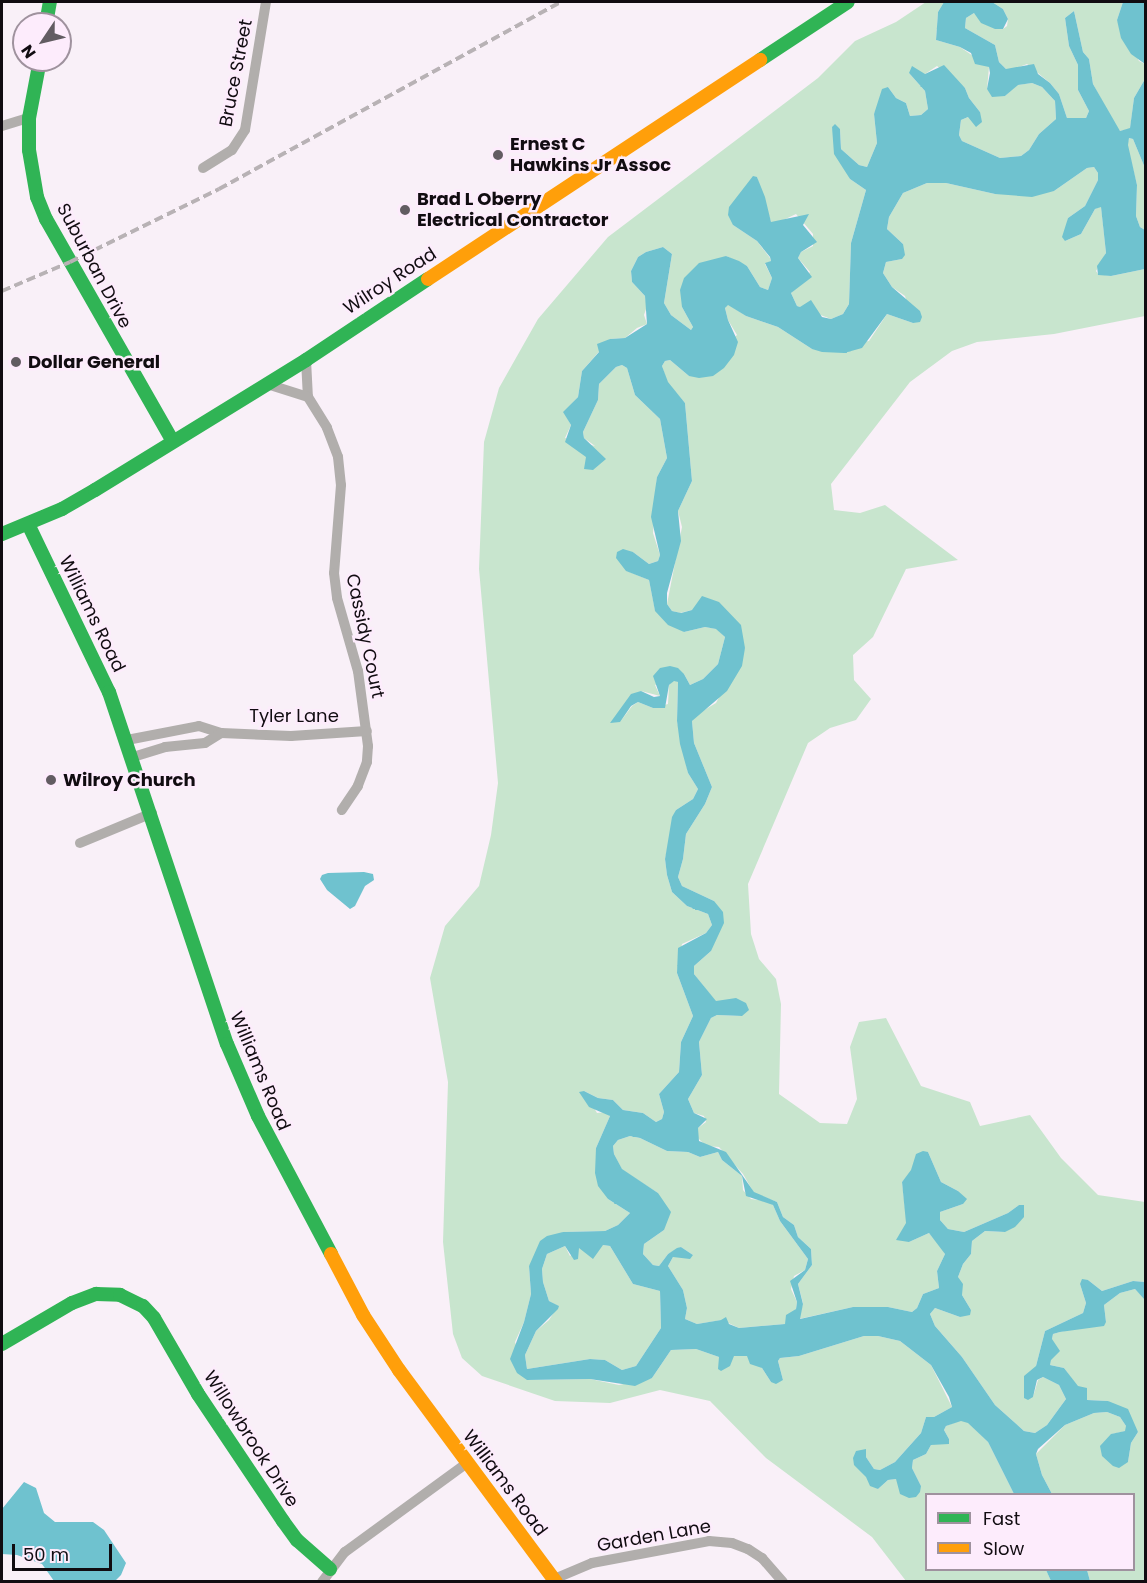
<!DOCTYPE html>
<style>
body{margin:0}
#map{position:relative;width:1147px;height:1583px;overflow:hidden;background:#f9f0f8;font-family:Poppins,sans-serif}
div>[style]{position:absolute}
.green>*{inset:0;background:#c8e5ce}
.water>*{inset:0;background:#6fc2cf}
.street>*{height:10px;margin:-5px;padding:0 5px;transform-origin:5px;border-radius:5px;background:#b1aeac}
.fast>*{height:14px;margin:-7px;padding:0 7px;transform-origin:7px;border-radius:7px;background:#30b455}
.slow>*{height:14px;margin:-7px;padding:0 7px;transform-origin:7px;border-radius:7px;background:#ff9f0a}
.rail>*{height:4px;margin-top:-2px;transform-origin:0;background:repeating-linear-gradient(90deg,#b8b2b5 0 9px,transparent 0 13.5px)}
.dots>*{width:16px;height:16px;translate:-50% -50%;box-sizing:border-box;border:3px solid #fdecfc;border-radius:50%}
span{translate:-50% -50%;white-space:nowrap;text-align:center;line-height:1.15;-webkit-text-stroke:5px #fdecfc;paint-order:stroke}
.street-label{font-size:18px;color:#110c11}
.poi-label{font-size:18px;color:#110c11;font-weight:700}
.left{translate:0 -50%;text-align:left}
.frame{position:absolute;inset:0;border:3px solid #110c11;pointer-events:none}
.legend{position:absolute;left:925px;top:1493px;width:210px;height:78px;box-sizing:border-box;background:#fdecfc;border:2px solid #9f929e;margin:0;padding:8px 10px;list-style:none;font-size:18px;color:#110c11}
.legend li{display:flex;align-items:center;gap:12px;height:30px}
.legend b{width:30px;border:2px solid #9f929e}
.north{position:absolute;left:12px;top:12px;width:60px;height:60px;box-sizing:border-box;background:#fdecfc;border:2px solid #9f929e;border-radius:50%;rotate:235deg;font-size:16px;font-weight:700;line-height:24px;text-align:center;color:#110c11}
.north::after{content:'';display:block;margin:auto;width:21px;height:27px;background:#625c62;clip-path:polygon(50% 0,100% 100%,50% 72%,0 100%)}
.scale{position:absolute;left:12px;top:1544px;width:100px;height:27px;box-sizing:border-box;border:3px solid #110c11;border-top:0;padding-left:8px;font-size:18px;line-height:21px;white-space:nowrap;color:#110c11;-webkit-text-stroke:4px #fdecfc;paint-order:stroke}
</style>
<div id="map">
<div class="green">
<i style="clip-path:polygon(926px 2px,944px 2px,938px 12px,936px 40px,960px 47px,989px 67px,987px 89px,1005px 96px,1017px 85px,1032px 83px,1042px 87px,1055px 101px,1056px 119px,1039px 134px,1029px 150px,1021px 156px,1000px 158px,962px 141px,959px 135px,961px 120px,980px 112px,969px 98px,965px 88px,937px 66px,925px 74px,909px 73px,925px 91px,928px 109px,921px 115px,910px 116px,906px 103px,896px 98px,888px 87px,874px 114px,877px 143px,867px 167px,859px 165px,841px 149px,840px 129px,832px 127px,850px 179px,866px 190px,851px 243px,849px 304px,843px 314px,831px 319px,797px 306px,791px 293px,810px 272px,798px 258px,801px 252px,813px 246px,813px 234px,796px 214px,777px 223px,771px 222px,757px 177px,733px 225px,757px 241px,770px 258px,771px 261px,765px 264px,772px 278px,768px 290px,760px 287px,747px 266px,726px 256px,682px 307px,693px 327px,691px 330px,671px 315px,664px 303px,672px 254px,663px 247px,646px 252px,638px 257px,631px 271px,632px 282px,645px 296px,647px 306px,644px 315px,647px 324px,637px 328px,625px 338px,610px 339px,582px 371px,578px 397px,564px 412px,571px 425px,565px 438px,595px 446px,584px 438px,583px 432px,598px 400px,599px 384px,616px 367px,622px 365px,627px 368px,635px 395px,660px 419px,667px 458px,657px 477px,653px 533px,660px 555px,658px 561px,649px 564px,633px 552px,627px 571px,649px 580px,655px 610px,684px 632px,705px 627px,717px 629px,725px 637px,718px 664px,703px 679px,690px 685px,684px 674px,655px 685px,660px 696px,641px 691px,620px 722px,632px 706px,638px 702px,653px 708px,668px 704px,669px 685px,674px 680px,678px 682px,677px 721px,688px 773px,698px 789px,693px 799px,676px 810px,665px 859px,667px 875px,672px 892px,687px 906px,708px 914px,712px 925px,706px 933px,682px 944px,677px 973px,693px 1016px,681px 1042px,679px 1072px,659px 1094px,664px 1112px,662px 1119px,656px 1122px,643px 1113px,623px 1110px,613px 1100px,598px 1098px,584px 1091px,597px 1113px,606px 1112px,610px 1116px,596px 1148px,608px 1199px,630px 1213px,618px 1225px,605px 1231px,563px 1232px,529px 1266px,531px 1294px,524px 1322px,515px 1342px,527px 1380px,590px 1379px,619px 1385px,652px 1378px,671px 1350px,696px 1349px,719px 1357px,720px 1361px,733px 1356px,747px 1355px,762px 1368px,771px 1382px,783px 1380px,778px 1361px,780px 1358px,799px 1356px,864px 1336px,878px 1336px,900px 1341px,931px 1365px,952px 1407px,934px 1417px,926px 1417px,921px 1433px,895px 1462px,880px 1470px,874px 1469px,866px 1457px,855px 1465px,878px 1489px,888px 1480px,896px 1479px,921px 1486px,912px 1468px,913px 1460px,926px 1454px,931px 1445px,949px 1439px,944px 1430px,946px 1426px,961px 1420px,968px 1422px,988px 1442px,1014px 1494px,926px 1494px,926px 1570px,1046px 1570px,1051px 1581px,906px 1581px,872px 1537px,766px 1458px,710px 1401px,660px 1390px,610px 1403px,555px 1401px,482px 1376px,462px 1358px,453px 1334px,443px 1242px,448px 1082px,430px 978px,445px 926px,479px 886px,491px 835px,498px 783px,479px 569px,484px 442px,499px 388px,538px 319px,608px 237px,818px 78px,855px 41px,896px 22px)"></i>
<i style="clip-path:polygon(992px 2px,1123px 2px,1117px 20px,1139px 61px,1145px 64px,1145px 79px,1134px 98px,1130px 129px,1120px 131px,1117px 128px,1093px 84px,1089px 59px,1083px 52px,1074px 11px,1065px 18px,1069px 46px,1078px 65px,1078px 90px,1089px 111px,1086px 118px,1067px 118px,1059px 94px,1050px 83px,1027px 64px,1011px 70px,1006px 69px,999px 62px,995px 45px,965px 28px,966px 18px,974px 13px,1003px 29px,1007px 26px,1008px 19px,1003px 9px)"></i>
<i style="clip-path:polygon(1129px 138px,1133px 139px,1145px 168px,1145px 230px,1140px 227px,1136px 216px,1137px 185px,1127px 145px)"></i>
<i style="clip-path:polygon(1094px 167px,1098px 173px,1098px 180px,1085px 206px,1068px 218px,1065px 241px,1081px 234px,1095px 209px,1101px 206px,1106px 253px,1096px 271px,1098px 274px,1111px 276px,1145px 269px,1145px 316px,1054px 334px,977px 342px,952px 351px,910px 382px,831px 484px,834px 510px,860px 513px,885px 505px,958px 560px,906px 569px,873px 637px,853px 655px,854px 680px,871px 699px,856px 720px,830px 728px,808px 743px,748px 884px,751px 934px,759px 959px,776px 979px,781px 1004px,779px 1094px,820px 1123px,847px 1124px,857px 1099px,850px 1047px,859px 1022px,886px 1018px,921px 1086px,970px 1102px,980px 1126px,1030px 1115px,1061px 1158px,1098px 1195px,1145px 1202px,1145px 1282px,1133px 1281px,1102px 1291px,1088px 1280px,1080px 1284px,1086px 1303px,1083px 1313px,1045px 1331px,1036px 1366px,1033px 1397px,1038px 1380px,1043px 1377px,1059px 1385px,1066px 1399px,1047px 1425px,1035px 1433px,1024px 1431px,995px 1405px,962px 1357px,935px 1326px,930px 1314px,935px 1308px,960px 1317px,971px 1310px,962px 1295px,958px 1277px,963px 1264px,971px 1254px,972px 1241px,985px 1231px,1004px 1232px,1019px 1205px,1008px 1213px,964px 1232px,948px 1229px,940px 1220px,940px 1212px,963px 1204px,958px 1191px,941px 1182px,928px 1152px,902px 1182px,909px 1242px,929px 1233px,943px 1249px,945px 1254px,937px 1271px,939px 1288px,923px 1294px,917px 1308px,912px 1312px,888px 1307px,853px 1307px,799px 1319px,803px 1303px,798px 1284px,812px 1265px,811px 1249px,798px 1237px,794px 1225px,783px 1217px,777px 1202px,754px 1193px,743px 1174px,719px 1147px,706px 1146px,697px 1137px,698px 1128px,706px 1122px,704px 1116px,694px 1113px,688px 1099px,702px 1075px,699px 1042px,711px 1018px,717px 1015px,742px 1016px,716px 1002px,694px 974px,694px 966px,711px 951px,714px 901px,682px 886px,678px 877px,683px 859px,686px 834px,705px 804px,712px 787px,694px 743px,692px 721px,696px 715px,716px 703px,745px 648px,692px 610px,680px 613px,672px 611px,667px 604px,682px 527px,678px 511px,692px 481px,685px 403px,667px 382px,662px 366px,665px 361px,670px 360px,689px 376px,737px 335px,728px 320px,725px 308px,728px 304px,746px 316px,778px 327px,812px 349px,869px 341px,887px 314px,913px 323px,905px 296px,892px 287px,883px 273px,886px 262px,902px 259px,903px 244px,887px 229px,889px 217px,903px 193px,927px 183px,946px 183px,995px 194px,1054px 191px,1087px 168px)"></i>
<i style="clip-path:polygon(630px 1136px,640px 1138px,667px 1151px,688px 1152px,700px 1157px,718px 1152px,722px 1160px,742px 1176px,743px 1190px,751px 1199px,767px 1201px,773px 1205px,780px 1221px,808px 1259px,805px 1270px,794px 1276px,791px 1289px,797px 1302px,796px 1309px,785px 1324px,739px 1328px,722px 1320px,697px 1324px,685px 1319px,687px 1308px,683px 1290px,668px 1266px,673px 1257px,693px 1255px,681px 1247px,668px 1254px,659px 1266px,653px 1265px,643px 1254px,644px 1244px,664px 1230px,658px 1193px,622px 1170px,614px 1154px,613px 1146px,618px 1140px)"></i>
<i style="clip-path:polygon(603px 1245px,610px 1246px,633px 1284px,660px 1291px,661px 1328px,636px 1366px,622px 1370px,605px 1360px,590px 1359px,527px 1369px,525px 1355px,536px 1331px,549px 1320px,558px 1306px,549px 1301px,543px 1282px,542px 1269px,547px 1254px,565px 1246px,570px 1256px,579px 1248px)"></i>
<i style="clip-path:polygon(1135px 1289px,1146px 1300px,1145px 1581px,1090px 1581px,1087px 1570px,1134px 1570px,1134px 1494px,1052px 1494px,1042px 1475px,1036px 1454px,1065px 1425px,1094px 1413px,1107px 1412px,1120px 1417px,1126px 1426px,1126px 1431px,1112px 1434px,1128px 1462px,1131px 1443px,1138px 1432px,1108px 1401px,1087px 1400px,1064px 1368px,1050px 1365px,1052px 1339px,1053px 1334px,1060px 1332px,1106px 1322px,1104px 1305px,1120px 1293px)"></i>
</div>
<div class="water">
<i style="clip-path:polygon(evenodd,944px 2px,992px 2px,1003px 9px,1008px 19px,1003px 29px,995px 29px,981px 23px,974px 13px,966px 18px,965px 28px,995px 45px,999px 62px,1006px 69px,1034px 64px,1038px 74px,1050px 83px,1059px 94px,1067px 118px,1086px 118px,1089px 111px,1078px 90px,1078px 65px,1069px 46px,1065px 18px,1074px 11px,1083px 52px,1089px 59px,1093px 84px,1120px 131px,1130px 128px,1134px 98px,1145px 79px,1145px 168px,1133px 139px,1129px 138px,1128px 145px,1137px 185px,1136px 216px,1140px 227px,1145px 230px,1145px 269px,1111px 276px,1098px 275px,1097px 266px,1106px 253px,1101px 207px,1095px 209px,1081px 234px,1065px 241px,1062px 237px,1068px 218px,1085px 206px,1098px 180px,1098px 173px,1094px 167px,1087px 168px,1054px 191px,1032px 197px,995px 194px,946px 183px,927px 183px,903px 193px,889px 217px,887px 229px,903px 244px,905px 255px,902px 259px,886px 262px,883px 273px,892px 287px,920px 311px,922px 317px,920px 322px,913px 323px,887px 314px,862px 348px,844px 353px,822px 352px,812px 349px,778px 327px,746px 316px,728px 305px,725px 308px,728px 320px,738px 342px,734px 355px,724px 368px,713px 376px,699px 378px,689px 376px,670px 360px,665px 361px,662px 366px,668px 382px,685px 403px,692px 481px,678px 511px,681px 541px,667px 593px,667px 604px,672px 611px,681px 613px,692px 610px,702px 596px,719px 602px,741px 625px,745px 648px,742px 666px,727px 691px,692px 721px,694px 743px,712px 787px,705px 804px,686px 834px,683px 859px,678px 877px,682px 886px,714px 901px,723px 912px,724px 923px,711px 951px,694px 966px,694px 974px,716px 1001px,736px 998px,746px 1003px,749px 1010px,742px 1016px,717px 1015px,711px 1018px,699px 1042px,702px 1075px,688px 1099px,694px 1113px,707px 1119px,698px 1128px,699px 1141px,726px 1152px,754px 1192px,777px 1202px,783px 1217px,794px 1225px,798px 1237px,811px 1249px,812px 1265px,798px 1284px,803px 1304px,800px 1319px,853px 1307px,888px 1307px,912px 1312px,917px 1308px,923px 1294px,939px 1288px,937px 1271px,945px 1254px,929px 1233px,909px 1242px,896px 1240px,906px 1223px,902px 1182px,911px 1170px,916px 1154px,923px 1151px,928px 1152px,941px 1182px,958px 1191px,967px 1199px,963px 1204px,940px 1212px,940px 1220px,948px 1229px,964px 1232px,1008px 1213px,1019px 1205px,1024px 1205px,1024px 1217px,1015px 1227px,1005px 1232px,985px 1231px,972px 1241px,971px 1254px,963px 1264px,958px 1277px,963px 1284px,962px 1295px,971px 1310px,970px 1315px,960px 1317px,935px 1308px,930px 1314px,935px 1326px,962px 1357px,995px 1405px,1024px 1431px,1035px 1433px,1047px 1425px,1066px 1399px,1059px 1385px,1043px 1377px,1037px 1380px,1033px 1397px,1028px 1400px,1024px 1398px,1024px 1376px,1036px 1366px,1045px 1331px,1083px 1313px,1086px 1303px,1080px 1284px,1082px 1279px,1088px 1280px,1102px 1291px,1133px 1281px,1145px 1282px,1145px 1300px,1135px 1289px,1120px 1293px,1104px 1305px,1106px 1322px,1104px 1326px,1060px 1332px,1053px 1334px,1052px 1339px,1060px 1351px,1051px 1360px,1050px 1365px,1064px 1368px,1078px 1386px,1087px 1388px,1087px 1400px,1108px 1401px,1128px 1409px,1138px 1432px,1131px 1443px,1128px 1462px,1119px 1468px,1113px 1466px,1102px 1456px,1100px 1446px,1111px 1434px,1125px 1431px,1126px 1426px,1120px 1417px,1107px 1412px,1094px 1413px,1065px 1425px,1038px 1449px,1036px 1454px,1042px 1475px,1052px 1494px,1014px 1494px,988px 1442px,968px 1423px,961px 1421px,946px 1426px,944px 1430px,949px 1439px,949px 1444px,931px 1445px,926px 1454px,913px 1460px,912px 1468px,921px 1486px,920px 1492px,916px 1497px,909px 1498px,900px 1494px,896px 1479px,888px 1480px,878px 1489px,870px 1486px,866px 1477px,854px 1465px,853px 1458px,856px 1451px,866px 1449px,866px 1457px,874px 1469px,880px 1470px,895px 1462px,921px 1433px,926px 1417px,934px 1417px,952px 1407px,949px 1397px,931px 1365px,900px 1341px,878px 1336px,864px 1336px,799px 1356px,780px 1358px,778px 1361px,783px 1380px,776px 1384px,771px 1382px,762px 1368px,750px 1364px,747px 1356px,734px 1356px,730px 1366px,721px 1371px,718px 1369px,719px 1357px,696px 1349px,671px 1350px,652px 1378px,635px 1386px,590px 1379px,527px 1380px,517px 1373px,510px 1359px,524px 1322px,531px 1294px,529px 1266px,540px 1241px,547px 1236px,563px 1232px,605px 1231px,618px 1225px,630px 1213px,608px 1199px,598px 1186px,595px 1173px,596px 1148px,610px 1116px,589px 1107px,579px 1092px,584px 1091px,598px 1098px,613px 1100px,623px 1110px,643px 1113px,656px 1122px,662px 1119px,664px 1112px,659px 1094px,679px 1072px,681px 1042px,693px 1016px,677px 973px,678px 948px,706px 933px,712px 925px,708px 914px,687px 906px,672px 892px,667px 875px,665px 859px,672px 817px,676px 810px,693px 799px,698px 789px,688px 773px,680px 744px,677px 721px,678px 682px,674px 681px,669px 685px,665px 708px,653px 708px,638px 702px,631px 706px,620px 722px,610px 723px,631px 694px,641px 691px,654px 697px,660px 696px,653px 676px,660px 668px,670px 666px,678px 668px,684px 674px,690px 685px,703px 679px,718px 664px,725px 637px,716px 629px,705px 627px,684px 632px,668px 625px,655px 611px,649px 580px,626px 571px,616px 558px,617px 552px,623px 549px,633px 552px,649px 564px,658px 561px,660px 555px,651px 517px,657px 477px,667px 458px,660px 419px,635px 395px,627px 368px,622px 365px,616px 367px,599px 384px,598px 400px,583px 432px,584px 438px,606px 459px,593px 470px,584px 469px,586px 457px,565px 442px,571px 425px,563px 412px,578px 397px,582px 371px,599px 352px,597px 344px,610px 339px,625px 338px,647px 324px,645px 296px,632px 282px,631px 271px,638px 257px,646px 252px,663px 247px,672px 254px,664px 303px,671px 315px,691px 330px,693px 327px,682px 307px,680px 290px,684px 278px,699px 263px,726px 256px,739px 261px,747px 266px,760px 287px,768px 290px,772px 278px,765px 263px,771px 261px,770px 257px,757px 241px,733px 225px,728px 215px,729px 207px,753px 176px,757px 177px,765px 197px,771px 222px,809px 214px,803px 225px,817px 242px,801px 252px,798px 258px,812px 277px,791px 293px,797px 306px,800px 307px,811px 300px,822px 317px,831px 319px,843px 314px,849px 304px,851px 243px,866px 190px,850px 179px,834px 154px,832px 127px,835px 124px,840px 129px,841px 149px,859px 165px,867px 167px,877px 143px,874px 114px,882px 89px,888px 87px,896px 98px,906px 103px,910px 116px,921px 115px,928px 109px,925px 91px,909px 73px,912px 66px,925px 74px,944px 65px,965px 88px,969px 98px,980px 112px,982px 122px,976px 127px,968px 117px,961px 120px,959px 135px,962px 141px,1000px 158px,1021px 156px,1029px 150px,1039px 134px,1056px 119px,1055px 101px,1042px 87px,1032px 83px,1018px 85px,1005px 96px,992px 97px,987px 89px,990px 73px,989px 67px,975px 64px,971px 53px,960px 47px,936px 40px,938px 12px,944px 2px,630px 1136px,640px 1138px,667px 1151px,688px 1152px,700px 1157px,718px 1152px,722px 1160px,742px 1176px,746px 1196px,773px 1205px,780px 1221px,808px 1259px,805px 1270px,790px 1281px,797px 1302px,796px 1309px,786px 1315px,785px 1324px,739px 1328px,729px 1324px,726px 1317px,721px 1320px,697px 1324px,685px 1319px,687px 1308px,683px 1290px,668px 1266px,673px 1257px,690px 1259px,693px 1255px,681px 1247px,677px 1248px,668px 1254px,659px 1266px,653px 1265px,643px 1254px,644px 1244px,664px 1230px,671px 1212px,658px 1193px,622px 1169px,614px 1154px,613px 1146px,618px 1140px,630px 1136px,944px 2px,603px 1245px,610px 1246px,633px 1284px,660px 1291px,661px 1328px,636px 1366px,622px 1370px,605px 1360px,590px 1359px,527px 1369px,525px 1355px,536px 1331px,558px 1309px,559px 1306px,549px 1301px,543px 1282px,542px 1269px,547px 1254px,565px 1246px,574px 1260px,578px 1259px,579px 1248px,593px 1259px,603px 1245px)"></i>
<i style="clip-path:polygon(1123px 2px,1145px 2px,1145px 64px,1131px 54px,1121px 38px,1117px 20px)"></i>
<i style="clip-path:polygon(364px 872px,373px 874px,374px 880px,365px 886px,355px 906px,350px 909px,327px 890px,320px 879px,322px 875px,328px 873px)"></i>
<i style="clip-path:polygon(24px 1482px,36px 1488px,44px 1513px,55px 1522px,93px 1522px,104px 1530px,126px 1563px,121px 1575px,115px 1581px,54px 1581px,42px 1564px,17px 1555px,2px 1554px,2px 1509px)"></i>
<i style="clip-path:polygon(1046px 1570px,1087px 1570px,1090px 1581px,1051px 1581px)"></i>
</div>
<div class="street">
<i style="left:2px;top:126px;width:28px;rotate:-17deg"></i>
<i style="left:203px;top:168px;width:34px;rotate:-32deg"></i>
<i style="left:232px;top:150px;width:24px;rotate:-57deg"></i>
<i style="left:245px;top:130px;width:130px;rotate:-80.7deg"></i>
<i style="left:306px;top:360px;width:37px;rotate:87deg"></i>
<i style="left:308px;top:397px;width:36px;rotate:58deg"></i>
<i style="left:327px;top:428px;width:31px;rotate:69deg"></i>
<i style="left:338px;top:457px;width:28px;rotate:84deg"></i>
<i style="left:341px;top:485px;width:88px;rotate:94.5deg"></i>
<i style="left:334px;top:573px;width:25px;rotate:83deg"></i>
<i style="left:337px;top:598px;width:76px;rotate:74deg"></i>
<i style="left:358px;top:671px;width:76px;rotate:82.4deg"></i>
<i style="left:368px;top:746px;width:16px;rotate:94deg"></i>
<i style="left:367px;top:762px;width:26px;rotate:111deg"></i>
<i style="left:358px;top:786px;width:29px;rotate:124deg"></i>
<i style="left:267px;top:384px;width:43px;rotate:17.6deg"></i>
<i style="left:127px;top:740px;width:73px;rotate:-11deg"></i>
<i style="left:199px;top:726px;width:23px;rotate:18deg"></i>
<i style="left:221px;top:733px;width:70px;rotate:2.5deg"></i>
<i style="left:291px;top:736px;width:76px;rotate:-3.8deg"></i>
<i style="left:133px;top:757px;width:34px;rotate:-17deg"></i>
<i style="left:165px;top:747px;width:40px;rotate:-5.7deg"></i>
<i style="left:205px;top:743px;width:19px;rotate:-32deg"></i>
<i style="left:80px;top:843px;width:78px;rotate:-22.6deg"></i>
<i style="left:554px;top:1579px;width:41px;rotate:-22.8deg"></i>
<i style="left:592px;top:1563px;width:119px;rotate:-10.6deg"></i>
<i style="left:709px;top:1541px;width:23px;rotate:5deg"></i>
<i style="left:732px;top:1543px;width:17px;rotate:21deg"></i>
<i style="left:748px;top:1549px;width:17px;rotate:33deg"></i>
<i style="left:762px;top:1558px;width:32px;rotate:49deg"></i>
<i style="left:322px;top:1582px;width:38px;rotate:-53deg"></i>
<i style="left:345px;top:1552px;width:151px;rotate:-36.1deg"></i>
</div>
<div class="fast">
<i style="left:46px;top:24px;width:22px;rotate:-80deg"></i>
<i style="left:40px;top:60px;width:59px;rotate:100.7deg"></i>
<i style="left:29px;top:118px;width:32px;rotate:90deg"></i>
<i style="left:29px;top:150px;width:48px;rotate:80.3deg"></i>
<i style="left:37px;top:197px;width:24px;rotate:68deg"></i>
<i style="left:46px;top:219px;width:254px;rotate:60.3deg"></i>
<i style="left:760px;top:60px;width:105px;rotate:-33.4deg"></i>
<i style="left:28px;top:524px;width:187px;rotate:64.3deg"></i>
<i style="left:109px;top:692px;width:371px;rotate:71.5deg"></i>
<i style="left:227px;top:1044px;width:78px;rotate:66.7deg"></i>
<i style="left:258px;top:1116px;width:156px;rotate:62.1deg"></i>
<i style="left:2px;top:534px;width:65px;rotate:-22.6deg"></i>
<i style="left:62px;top:509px;width:38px;rotate:-30deg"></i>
<i style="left:95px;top:490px;width:248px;rotate:-31.6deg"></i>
<i style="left:306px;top:360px;width:146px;rotate:-33.6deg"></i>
<i style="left:2px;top:1344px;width:81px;rotate:-30.4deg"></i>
<i style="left:72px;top:1303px;width:26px;rotate:-21deg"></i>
<i style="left:96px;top:1294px;width:24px;rotate:2deg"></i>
<i style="left:120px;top:1295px;width:25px;rotate:26deg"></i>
<i style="left:143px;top:1306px;width:16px;rotate:47deg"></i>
<i style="left:154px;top:1318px;width:88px;rotate:59.9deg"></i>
<i style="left:198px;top:1394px;width:153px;rotate:56.2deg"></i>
<i style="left:283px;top:1521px;width:24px;rotate:54deg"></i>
<i style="left:297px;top:1540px;width:44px;rotate:41.3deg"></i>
</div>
<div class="slow">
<i style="left:428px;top:279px;width:398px;rotate:-33.4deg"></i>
<i style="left:331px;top:1254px;width:69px;rotate:62.3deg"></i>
<i style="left:363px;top:1315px;width:66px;rotate:56.8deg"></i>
<i style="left:399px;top:1370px;width:264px;rotate:53.5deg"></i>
</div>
<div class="rail">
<i style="left:2px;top:291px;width:74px;rotate:-23.1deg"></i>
<i style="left:70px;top:262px;width:166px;rotate:-26.1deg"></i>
<i style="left:219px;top:189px;width:389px;rotate:-28.7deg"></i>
</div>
<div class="dots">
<i style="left:498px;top:155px;background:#625c62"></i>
<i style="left:405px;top:210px;background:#625c62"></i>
<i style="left:16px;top:362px;background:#625c62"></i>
<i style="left:51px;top:780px;background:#625c62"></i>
</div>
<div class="street-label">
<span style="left:236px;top:73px;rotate:-79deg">Bruce Street</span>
<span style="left:94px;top:266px;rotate:62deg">Suburban Drive</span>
<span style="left:390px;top:281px;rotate:-33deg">Wilroy Road</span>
<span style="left:92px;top:614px;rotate:64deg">Williams Road</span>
<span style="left:365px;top:636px;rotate:78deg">Cassidy Court</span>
<span style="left:294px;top:716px">Tyler Lane</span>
<span style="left:260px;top:1071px;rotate:67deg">Williams Road</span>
<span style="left:251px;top:1439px;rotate:57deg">Willowbrook Drive</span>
<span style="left:505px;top:1483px;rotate:53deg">Williams Road</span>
<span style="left:654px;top:1536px;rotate:-10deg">Garden Lane</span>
</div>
<div class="poi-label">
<span class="left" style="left:510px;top:155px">Ernest C<br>Hawkins Jr Assoc</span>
<span class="left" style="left:417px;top:210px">Brad L Oberry<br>Electrical Contractor</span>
<span class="left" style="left:28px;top:362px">Dollar General</span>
<span class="left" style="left:63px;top:780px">Wilroy Church</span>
</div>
<div class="frame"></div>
<ul class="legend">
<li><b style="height:8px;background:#30b455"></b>Fast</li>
<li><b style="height:8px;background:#ff9f0a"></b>Slow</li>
</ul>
<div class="north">N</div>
<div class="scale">50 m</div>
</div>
